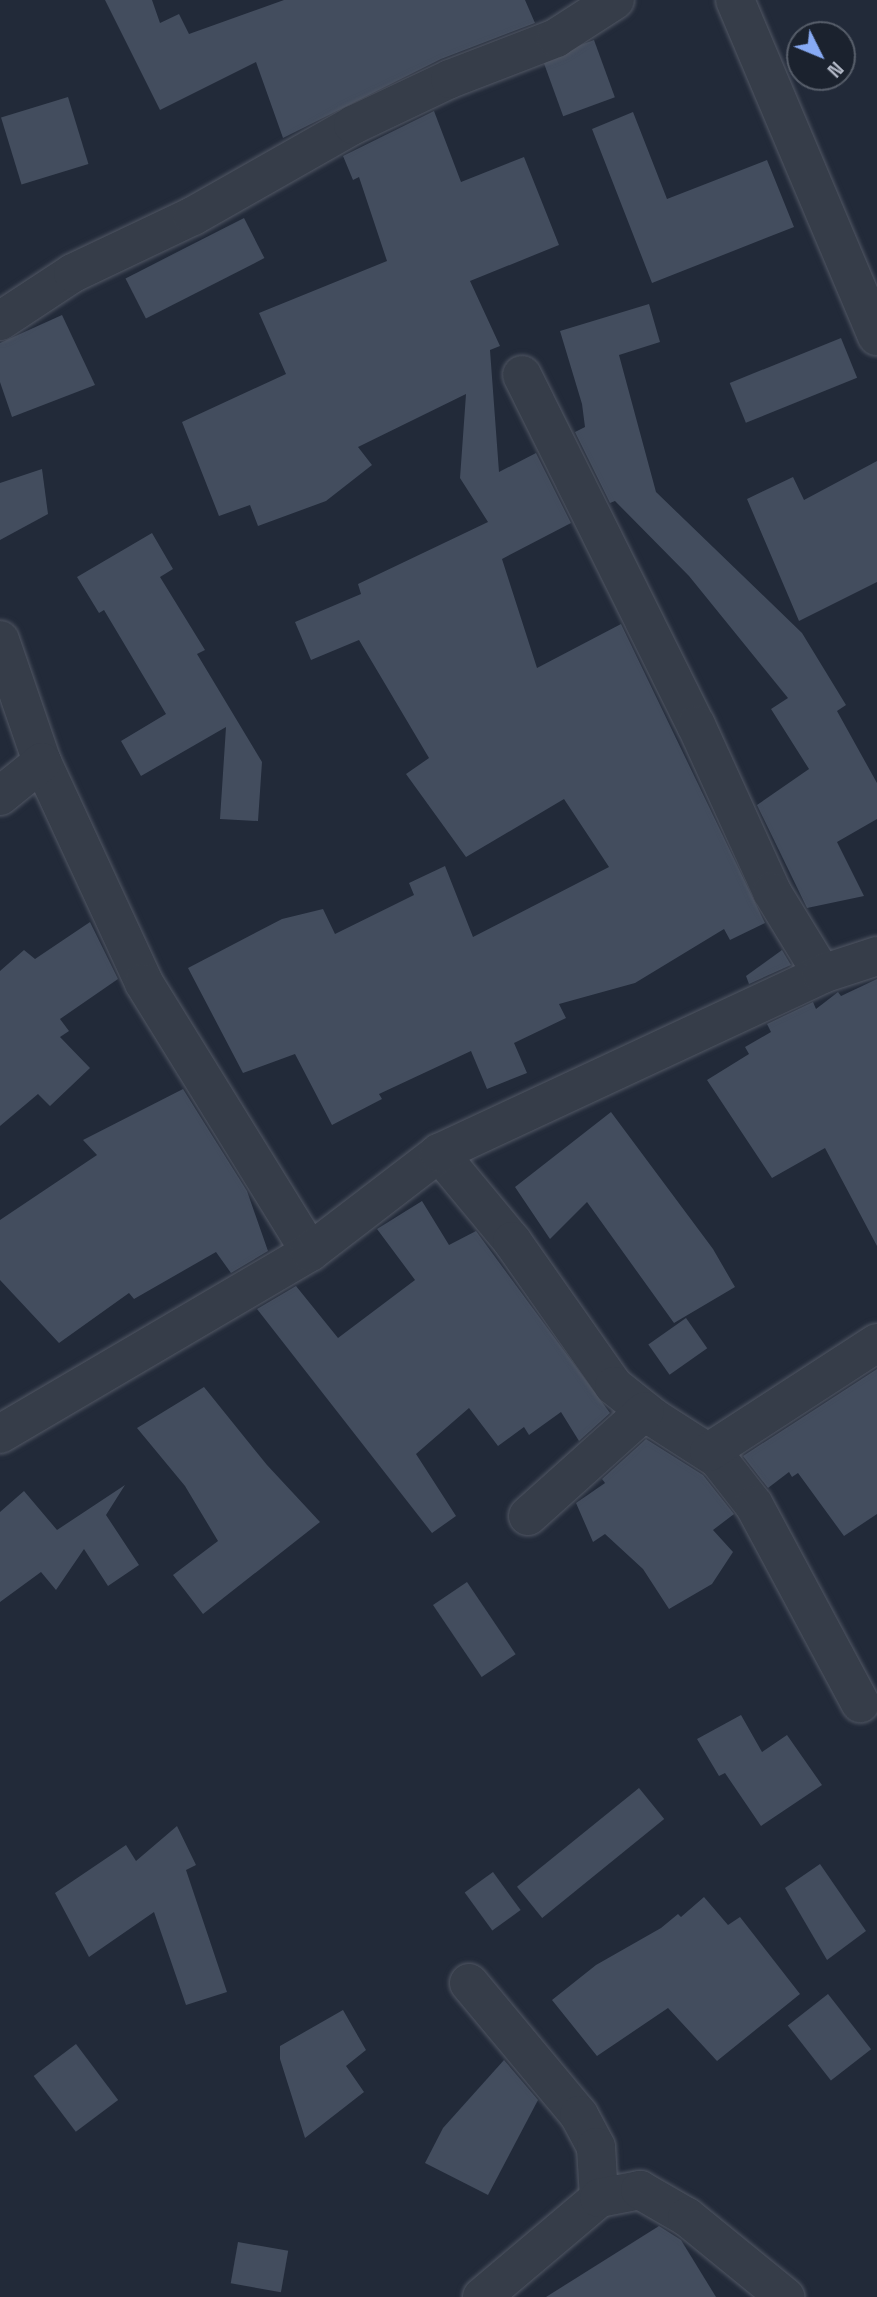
<!DOCTYPE html>
<style>
body{margin:0}
#map{position:relative;width:877px;height:2297px;overflow:hidden;background:#222a39;font-family:"Space Grotesk",sans-serif}
div>[style]{position:absolute}
.building>*{inset:0;background:#434d5e;transform-origin:0 0}
.roads{filter:drop-shadow(0 0 2px #515764) drop-shadow(0 0 2px #515764)}
.minor>*{height:38px;margin:-19px;padding:0 19px;transform-origin:19px;border-radius:19px;background:#363d49}
span{translate:-50% -50%;white-space:nowrap;text-align:center;line-height:1.15;-webkit-text-stroke:7px #1b222e;paint-order:stroke}
.north{position:absolute;left:786px;top:21px;width:70px;height:70px;box-sizing:border-box;background:#1b222e;border:2px solid #575e6a;border-radius:50%;rotate:133deg;font-size:19px;font-weight:700;line-height:28px;text-align:center;color:#b1b7c5}
.north::after{content:'';display:block;margin:auto;width:24px;height:32px;background:#87aaf4;clip-path:polygon(50% 0,100% 100%,50% 72%,0 100%)}
</style>
<div id="map">
<div class="building">
<i style="clip-path:polygon(105px 0,152px 0,160px 23px,179px 14px,189px 34px,284px 0,525px 0,535px 23px,441px 59px,283px 138px,256px 62px,160px 110px)"></i>
<i style="left:594px;top:40px;width:61px;height:55px;rotate:70deg"></i>
<i style="left:68px;top:97px;width:70px;height:70px;rotate:73deg"></i>
<i style="clip-path:polygon(434px 111px,461px 182px,524px 157px,559px 245px,470px 281px,500px 346px,490px 350px,499px 472px,536px 453px,571px 523px,502px 559px,537px 668px,621px 624px,765px 923px,730px 940px,724px 929px,635px 983px,559px 1004px,566px 1018px,514px 1043px,527px 1073px,487px 1089px,471px 1051px,379px 1094px,382px 1099px,332px 1125px,295px 1054px,243px 1073px,188px 968px,282px 919px,323px 909px,335px 934px,414px 895px,409px 883px,445px 866px,473px 937px,609px 867px,564px 799px,466px 857px,406px 774px,429px 758px,359px 640px,311px 660px,295px 622px,361px 594px,358px 584px,488px 522px,460px 478px,466px 394px,358px 447px,372px 465px,326px 501px,258px 526px,250px 505px,219px 516px,182px 422px,286px 374px,259px 313px,387px 261px,359px 177px,353px 180px,343px 156px)"></i>
<i style="clip-path:polygon(633px 112px,667px 199px,767px 160px,794px 227px,652px 283px,592px 129px)"></i>
<i style="left:244px;top:218px;width:45px;height:133px;rotate:63deg"></i>
<i style="clip-path:polygon(649px 304px,660px 342px,619px 355px,656px 492px,802px 633px,846px 705px,837px 711px,877px 783px,877px 819px,837px 842px,864px 896px,807px 908px,757px 805px,809px 769px,771px 709px,788px 698px,689px 576px,615px 501px,610px 503px,575px 432px,585px 427px,582px 404px,560px 331px)"></i>
<i style="clip-path:polygon(62px 315px,95px 385px,12px 417px,0 382px,0 343px)"></i>
<i style="left:841px;top:338px;width:43px;height:120px;rotate:68deg"></i>
<i style="clip-path:polygon(877px 461px,877px 582px,799px 621px,747px 499px,793px 477px,804px 500px)"></i>
<i style="clip-path:polygon(42px 469px,48px 514px,0 540px,0 483px)"></i>
<i style="clip-path:polygon(152px 533px,173px 569px,160px 577px,205px 650px,197px 654px,262px 762px,258px 821px,220px 819px,226px 727px,141px 776px,121px 741px,166px 714px,104px 610px,99px 613px,77px 577px)"></i>
<i style="clip-path:polygon(90px 922px,118px 979px,60px 1019px,69px 1031px,60px 1037px,90px 1068px,50px 1106px,38px 1094px,0 1126px,0 971px,24px 950px,35px 959px)"></i>
<i style="clip-path:polygon(782px 950px,791px 965px,749px 984px,746px 976px)"></i>
<i style="clip-path:polygon(877px 979px,877px 1246px,825px 1148px,772px 1178px,707px 1080px,749px 1054px,745px 1047px,771px 1032px,767px 1024px,813px 1002px,816px 1009px,838px 992px,841px 996px)"></i>
<i style="clip-path:polygon(183px 1089px,247px 1191px,268px 1251px,231px 1273px,216px 1252px,134px 1299px,129px 1293px,59px 1343px,0 1280px,0 1220px,97px 1155px,83px 1140px)"></i>
<i style="clip-path:polygon(611px 1112px,713px 1249px,735px 1287px,674px 1323px,587px 1202px,550px 1239px,515px 1187px)"></i>
<i style="clip-path:polygon(422px 1201px,449px 1245px,476px 1231px,610px 1413px,579px 1441px,561px 1412px,529px 1435px,524px 1427px,498px 1446px,469px 1408px,416px 1454px,456px 1516px,432px 1533px,257px 1309px,296px 1286px,338px 1338px,415px 1280px,377px 1229px)"></i>
<i style="left:686px;top:1318px;width:37px;height:46px;rotate:55deg"></i>
<i style="clip-path:polygon(877px 1369px,877px 1514px,844px 1536px,798px 1473px,792px 1477px,789px 1472px,768px 1488px,743px 1456px)"></i>
<i style="clip-path:polygon(204px 1387px,267px 1465px,320px 1522px,203px 1614px,173px 1575px,218px 1541px,185px 1486px,137px 1428px)"></i>
<i style="clip-path:polygon(646px 1439px,703px 1475px,734px 1514px,713px 1530px,733px 1552px,712px 1584px,669px 1609px,643px 1569px,605px 1534px,593px 1542px,576px 1503px,605px 1483px,602px 1479px)"></i>
<i style="clip-path:polygon(125px 1485px,106px 1515px,139px 1565px,108px 1586px,84px 1549px,56px 1590px,41px 1572px,0 1602px,0 1512px,24px 1491px,57px 1530px)"></i>
<i style="left:467px;top:1582px;width:87px;height:41px;rotate:56deg"></i>
<i style="clip-path:polygon(741px 1715px,762px 1752px,787px 1735px,822px 1785px,761px 1826px,725px 1773px,719px 1776px,697px 1739px)"></i>
<i style="left:639px;top:1788px;width:40px;height:157px;rotate:51deg"></i>
<i style="clip-path:polygon(177px 1826px,196px 1865px,186px 1870px,227px 1992px,186px 2005px,154px 1912px,89px 1957px,55px 1893px,126px 1845px,136px 1861px)"></i>
<i style="clip-path:polygon(820px 1864px,866px 1931px,827px 1960px,785px 1888px)"></i>
<i style="left:493px;top:1872px;width:47px;height:35px;rotate:54deg"></i>
<i style="clip-path:polygon(704px 1897px,728px 1925px,740px 1917px,800px 1994px,717px 2061px,668px 2008px,597px 2056px,552px 2000px,596px 1965px,661px 1928px,678px 1914px,681px 1917px)"></i>
<i style="left:828px;top:1994px;width:70px;height:51px;rotate:52deg"></i>
<i style="clip-path:polygon(343px 2010px,366px 2050px,346px 2066px,364px 2092px,305px 2138px,280px 2059px,280px 2046px)"></i>
<i style="left:76px;top:2044px;width:70px;height:53px;rotate:53deg"></i>
<i style="clip-path:polygon(504px 2060px,538px 2100px,488px 2195px,425px 2163px,443px 2128px)"></i>
<i style="clip-path:polygon(659px 2226px,681px 2240px,716px 2297px,546px 2297px)"></i>
<i style="left:238px;top:2242px;width:51px;height:42px;rotate:10deg"></i>
</div>
<div class="roads">
<div class="minor">
<i style="left:735px;top:0;width:365px;rotate:67.1deg"></i>
<i style="left:0;top:321px;width:87px;rotate:-33.3deg"></i>
<i style="left:73px;top:273px;width:133px;rotate:-25.4deg"></i>
<i style="left:193px;top:216px;width:184px;rotate:-29.6deg"></i>
<i style="left:353px;top:125px;width:107px;rotate:-25.4deg"></i>
<i style="left:450px;top:79px;width:114px;rotate:-21.1deg"></i>
<i style="left:556px;top:38px;width:70px;rotate:-32.8deg"></i>
<i style="left:522px;top:375px;width:391px;rotate:63.6deg"></i>
<i style="left:696px;top:725px;width:183px;rotate:65.5deg"></i>
<i style="left:772px;top:892px;width:96px;rotate:58.6deg"></i>
<i style="left:0;top:640px;width:129px;rotate:71deg"></i>
<i style="left:42px;top:762px;width:243px;rotate:65.2deg"></i>
<i style="left:144px;top:983px;width:316px;rotate:58.3deg"></i>
<i style="left:0;top:796px;width:54px;rotate:-39deg"></i>
<i style="left:439px;top:1153px;width:114px;rotate:50.3deg"></i>
<i style="left:512px;top:1241px;width:177px;rotate:54.9deg"></i>
<i style="left:614px;top:1386px;width:51px;rotate:38.7deg"></i>
<i style="left:654px;top:1418px;width:76px;rotate:32.6deg"></i>
<i style="left:718px;top:1459px;width:58px;rotate:52deg"></i>
<i style="left:754px;top:1505px;width:225px;rotate:61.8deg"></i>
<i style="left:0;top:1434px;width:359px;rotate:-30.4deg"></i>
<i style="left:310px;top:1252px;width:163px;rotate:-37.5deg"></i>
<i style="left:439px;top:1153px;width:423px;rotate:-25deg"></i>
<i style="left:822px;top:974px;width:58px;rotate:-18.1deg"></i>
<i style="left:709px;top:1452px;width:200px;rotate:-33deg"></i>
<i style="left:528px;top:1516px;width:157px;rotate:-41.9deg"></i>
<i style="left:469px;top:1983px;width:172px;rotate:50.2deg"></i>
<i style="left:579px;top:2115px;width:36px;rotate:62deg"></i>
<i style="left:596px;top:2147px;width:51px;rotate:86.6deg"></i>
<i style="left:482px;top:2297px;width:153px;rotate:-40.2deg"></i>
<i style="left:599px;top:2198px;width:42px;rotate:-11deg"></i>
<i style="left:640px;top:2190px;width:54px;rotate:29.9deg"></i>
<i style="left:687px;top:2217px;width:127px;rotate:39.2deg"></i>
</div>
</div>
<div class="north">N</div>
</div>
